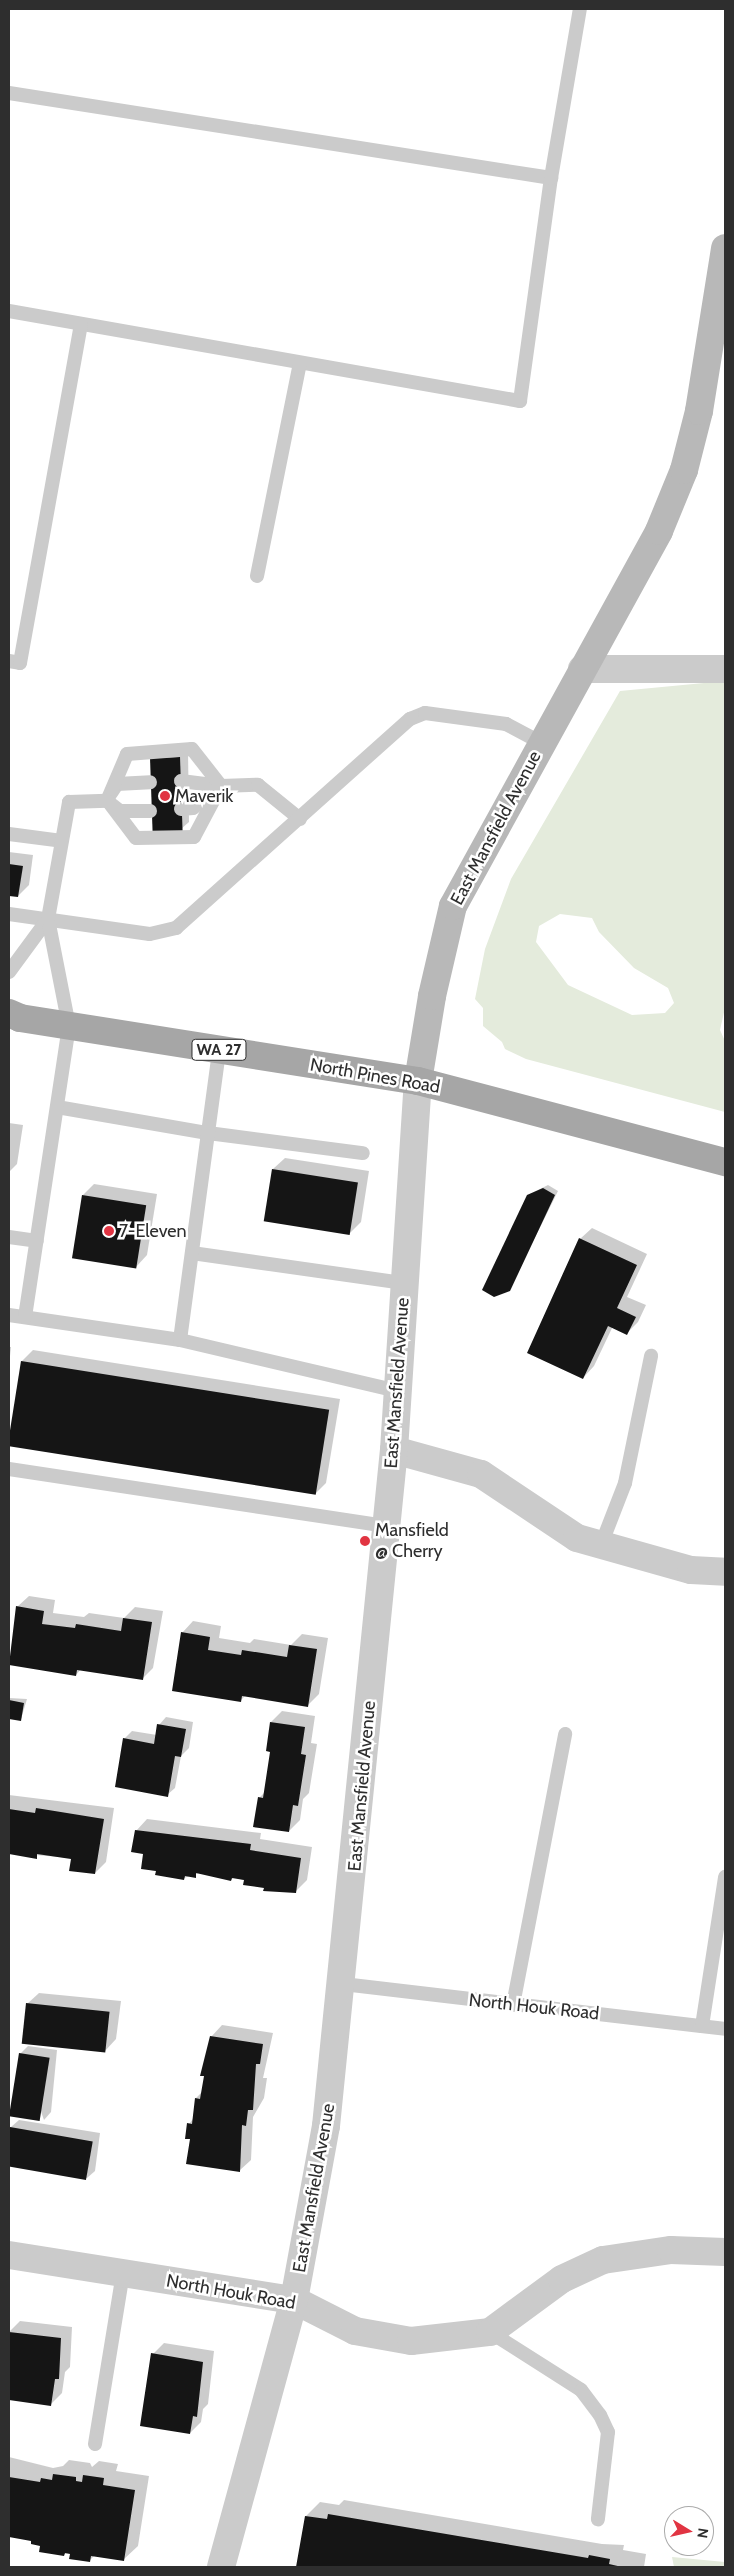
<!DOCTYPE html>
<style>
body{margin:0}
#map{position:relative;width:734px;height:2576px;overflow:hidden;background:#fff;font-family:Cabin,sans-serif}
div>[style]{position:absolute}
.green>*{inset:0;background:#e4ebdc}
.shadow>*{inset:0;background:#0003}
.building>*{inset:0;background:#151515;transform-origin:0 0}
.service>*{height:14px;margin:-7px;padding:0 7px;transform-origin:7px;border-radius:7px;background:#cbcbcb}
.minor>*{height:28px;margin:-14px;padding:0 14px;transform-origin:14px;border-radius:14px;background:#cbcbcb}
.tertiary>*{height:28px;margin:-14px;padding:0 14px;transform-origin:14px;border-radius:14px;background:#cbcbcb}
.secondary>*{height:28px;margin:-14px;padding:0 14px;transform-origin:14px;border-radius:14px;background:#b8b8b8}
.primary>*{height:28px;margin:-14px;padding:0 14px;transform-origin:14px;border-radius:14px;background:#a6a6a6}
.dots>*{width:14px;height:14px;translate:-50% -50%;box-sizing:border-box;border:2px solid #fff;border-radius:50%}
span{translate:-50% -50%;white-space:nowrap;text-align:center;line-height:1.15;-webkit-text-stroke:5px #fff;paint-order:stroke}
.shield-label span{padding:1px 4px;background:#fff;border:1px solid;border-radius:4px;-webkit-text-stroke-width:0}
.shield-label{font-size:16px;color:#2e2e2e;font-weight:700}
.poi-label{font-size:18px;color:#2e2e2e}
.left{translate:0 -50%;text-align:left}
.street-label{font-size:18px;color:#2e2e2e}
.frame{position:absolute;inset:0;border:10px solid #2e2e2e;pointer-events:none}
.north{position:absolute;left:664px;top:2506px;width:50px;height:50px;box-sizing:border-box;background:#fff;border:1px solid #ababab;border-radius:50%;rotate:99deg;font-size:14px;font-weight:700;line-height:20px;text-align:center;color:#2e2e2e}
.north::after{content:'';display:block;margin:auto;width:18px;height:22px;background:#e13442;clip-path:polygon(50% 0,100% 100%,50% 72%,0 100%)}
</style>
<div id="map">
<div class="green">
<i style="clip-path:polygon(evenodd,725px 681px,725px 1008px,720px 1030px,725px 1041px,725px 1112px,526px 1059px,505px 1049px,502px 1042px,483px 1026px,483px 1008px,475px 999px,485px 949px,511px 879px,620px 691px,725px 681px,560px 914px,592px 918px,599px 932px,634px 968px,668px 988px,674px 1003px,665px 1013px,632px 1015px,568px 985px,536px 942px,539px 926px,560px 914px)"></i>
<i style="clip-path:polygon(672px 2557px,725px 2562px,725px 2567px,674px 2567px)"></i>
</div>
<div class="shadow">
<i style="clip-path:polygon(188px 750px,189px 822px,181px 829px,158px 752px)"></i>
<i style="clip-path:polygon(9px 852px,33px 855px,29px 885px,18px 896px,9px 895px)"></i>
<i style="clip-path:polygon(9px 1123px,23px 1125px,17px 1164px,9px 1172px)"></i>
<i style="clip-path:polygon(285px 1158px,369px 1171px,361px 1222px,349px 1234px,273px 1169px)"></i>
<i style="clip-path:polygon(94px 1184px,157px 1194px,147px 1255px,136px 1267px,83px 1195px)"></i>
<i style="clip-path:polygon(548px 1185px,558px 1191px,509px 1290px,528px 1195px)"></i>
<i style="clip-path:polygon(592px 1228px,647px 1254px,627px 1297px,646px 1305px,638px 1322px,627px 1333px,613px 1326px,594px 1366px,583px 1378px,580px 1239px)"></i>
<i style="clip-path:polygon(9px 1347px,11px 1347px,9px 1365px)"></i>
<i style="clip-path:polygon(33px 1350px,340px 1399px,326px 1483px,315px 1494px,9px 1445px,22px 1361px)"></i>
<i style="clip-path:polygon(29px 1596px,55px 1600px,53px 1613px,84px 1617px,89px 1613px,124px 1618px,135px 1607px,163px 1611px,153px 1668px,142px 1679px,81px 1669px,76px 1675px,9px 1664px,17px 1607px)"></i>
<i style="clip-path:polygon(193px 1621px,221px 1626px,219px 1638px,250px 1643px,254px 1639px,291px 1645px,302px 1634px,328px 1638px,319px 1694px,308px 1705px,246px 1695px,241px 1700px,182px 1633px)"></i>
<i style="clip-path:polygon(9px 1698px,27px 1699px,21px 1719px,9px 1718px)"></i>
<i style="clip-path:polygon(282px 1711px,315px 1716px,311px 1743px,317px 1744px,309px 1793px,303px 1799px,300px 1820px,289px 1831px,259px 1798px,265px 1792px,271px 1751px,271px 1722px)"></i>
<i style="clip-path:polygon(166px 1717px,193px 1722px,189px 1748px,181px 1756px,175px 1788px,167px 1795px,124px 1739px,132px 1731px,157px 1735px,159px 1725px)"></i>
<i style="clip-path:polygon(9px 1795px,114px 1808px,106px 1862px,95px 1873px,73px 1858px,9px 1853px)"></i>
<i style="clip-path:polygon(147px 1819px,261px 1833px,260px 1839px,312px 1847px,307px 1880px,295px 1892px,265px 1887px,234px 1877px,231px 1880px,199px 1873px,184px 1878px,142px 1868px,144px 1853px,136px 1831px)"></i>
<i style="clip-path:polygon(39px 1993px,121px 2001px,116px 2039px,105px 2051px,22px 2043px,27px 2004px)"></i>
<i style="clip-path:polygon(222px 2025px,273px 2033px,263px 2078px,267px 2078px,264px 2098px,253px 2117px,251px 2160px,239px 2171px,191px 2138px,189px 2124px,193px 2119px,196px 2098px,202px 2092px,211px 2037px)"></i>
<i style="clip-path:polygon(28px 2046px,57px 2050px,51px 2112px,44px 2120px,20px 2054px)"></i>
<i style="clip-path:polygon(19px 2120px,100px 2133px,95px 2171px,87px 2178px,9px 2165px,11px 2127px)"></i>
<i style="clip-path:polygon(20px 2321px,72px 2327px,70px 2367px,65px 2372px,62px 2393px,51px 2404px,9px 2399px,9px 2332px)"></i>
<i style="clip-path:polygon(164px 2343px,214px 2351px,208px 2404px,203px 2409px,201px 2422px,190px 2433px,153px 2354px)"></i>
<i style="clip-path:polygon(9px 2457px,53px 2468px,63px 2466px,69px 2460px,90px 2463px,92px 2467px,99px 2461px,118px 2464px,116px 2471px,149px 2476px,138px 2546px,123px 2560px,95px 2555px,89px 2561px,72px 2552px,64px 2554px,33px 2540px,9px 2536px)"></i>
<i style="clip-path:polygon(344px 2500px,602px 2544px,624px 2545px,623px 2550px,646px 2554px,644px 2567px,298px 2567px,306px 2516px,320px 2502px,339px 2505px)"></i>
</div>
<div class="building">
<i style="left:180px;top:757px;width:74px;height:30px;rotate:88deg"></i>
<i style="clip-path:polygon(9px 864px,23px 866px,18px 897px,9px 896px)"></i>
<i style="left:272px;top:1169px;width:87px;height:53px;rotate:9deg"></i>
<i style="clip-path:polygon(543px 1188px,555px 1195px,510px 1291px,494px 1297px,482px 1290px,527px 1195px)"></i>
<i style="left:82px;top:1195px;width:65px;height:64px;rotate:9deg"></i>
<i style="clip-path:polygon(579px 1238px,637px 1265px,617px 1308px,636px 1317px,627px 1335px,608px 1326px,583px 1379px,527px 1353px)"></i>
<i style="left:21px;top:1361px;width:312px;height:86px;rotate:9deg"></i>
<i style="clip-path:polygon(16px 1606px,44px 1611px,42px 1624px,75px 1628px,76px 1624px,121px 1631px,123px 1618px,152px 1622px,143px 1680px,77px 1670px,76px 1676px,9px 1665px)"></i>
<i style="clip-path:polygon(181px 1632px,210px 1637px,208px 1650px,241px 1655px,242px 1650px,287px 1657px,289px 1645px,317px 1649px,308px 1707px,242px 1696px,241px 1702px,172px 1691px)"></i>
<i style="clip-path:polygon(9px 1700px,24px 1703px,21px 1721px,9px 1719px)"></i>
<i style="clip-path:polygon(270px 1722px,305px 1727px,301px 1754px,306px 1755px,298px 1806px,293px 1805px,289px 1832px,253px 1827px,258px 1797px,263px 1798px,270px 1752px,266px 1751px)"></i>
<i style="clip-path:polygon(157px 1724px,186px 1729px,181px 1757px,175px 1756px,168px 1797px,115px 1787px,123px 1738px,154px 1744px)"></i>
<i style="clip-path:polygon(36px 1808px,104px 1819px,95px 1874px,69px 1871px,71px 1859px,37px 1854px,37px 1859px,9px 1854px,9px 1809px,35px 1813px)"></i>
<i style="clip-path:polygon(135px 1830px,251px 1844px,250px 1850px,301px 1858px,296px 1893px,263px 1891px,264px 1888px,243px 1885px,244px 1880px,232px 1878px,231px 1881px,196px 1873px,196px 1878px,185px 1876px,184px 1880px,155px 1875px,156px 1871px,141px 1869px,143px 1854px,131px 1852px)"></i>
<i style="left:26px;top:2003px;width:84px;height:41px;rotate:6deg"></i>
<i style="clip-path:polygon(210px 2036px,263px 2044px,260px 2064px,256px 2064px,253px 2110px,248px 2110px,246px 2126px,242px 2125px,240px 2172px,186px 2164px,190px 2139px,185px 2139px,187px 2123px,192px 2124px,195px 2098px,200px 2099px,204px 2076px,200px 2076px)"></i>
<i style="left:19px;top:2053px;width:31px;height:64px;rotate:9deg"></i>
<i style="left:10px;top:2127px;width:84px;height:39px;rotate:10deg"></i>
<i style="clip-path:polygon(9px 2332px,61px 2338px,59px 2379px,55px 2379px,51px 2406px,9px 2400px)"></i>
<i style="clip-path:polygon(151px 2353px,203px 2362px,197px 2417px,193px 2416px,190px 2434px,140px 2426px)"></i>
<i style="clip-path:polygon(53px 2474px,76px 2477px,76px 2481px,82px 2482px,83px 2475px,104px 2478px,103px 2485px,135px 2490px,124px 2561px,91px 2556px,90px 2562px,69px 2559px,70px 2554px,65px 2553px,64px 2556px,39px 2552px,40px 2546px,31px 2544px,31px 2541px,9px 2537px,9px 2477px,40px 2482px,41px 2478px,52px 2480px)"></i>
<i style="clip-path:polygon(328px 2514px,588px 2558px,589px 2555px,610px 2559px,609px 2564px,622px 2567px,296px 2567px,305px 2516px,327px 2519px)"></i>
</div>
<div class="service">
<i style="left:9px;top:93px;width:549px;rotate:8.91deg"></i>
<i style="left:9px;top:311px;width:519px;rotate:9.99deg"></i>
<i style="left:520px;top:401px;width:225px;rotate:-82.1deg"></i>
<i style="left:551px;top:178px;width:171px;rotate:-80.3deg"></i>
<i style="left:257px;top:576px;width:217px;rotate:-78.6deg"></i>
<i style="left:9px;top:661px;width:11px;rotate:10deg"></i>
<i style="left:20px;top:663px;width:344px;rotate:-79.8deg"></i>
<i style="left:181px;top:781px;width:40px;rotate:7.1deg"></i>
<i style="left:221px;top:786px;width:37px;rotate:-2deg"></i>
<i style="left:258px;top:785px;width:54px;rotate:39deg"></i>
<i style="left:111px;top:793px;width:11px;rotate:-56deg"></i>
<i style="left:117px;top:784px;width:33px;rotate:-3deg"></i>
<i style="left:107px;top:801px;width:51px;rotate:-66.9deg"></i>
<i style="left:127px;top:754px;width:65px;rotate:-4.4deg"></i>
<i style="left:192px;top:749px;width:47px;rotate:51.9deg"></i>
<i style="left:111px;top:805px;width:41px;rotate:52.9deg"></i>
<i style="left:136px;top:838px;width:58px;rotate:-1deg"></i>
<i style="left:194px;top:837px;width:58px;rotate:-62.1deg"></i>
<i style="left:181px;top:809px;width:12px;rotate:-5deg"></i>
<i style="left:193px;top:808px;width:29px;rotate:-38deg"></i>
<i style="left:9px;top:834px;width:53px;rotate:7.5deg"></i>
<i style="left:9px;top:914px;width:142px;rotate:8.1deg"></i>
<i style="left:150px;top:934px;width:27px;rotate:-13deg"></i>
<i style="left:176px;top:928px;width:314px;rotate:-41.8deg"></i>
<i style="left:410px;top:719px;width:16px;rotate:-22deg"></i>
<i style="left:425px;top:713px;width:82px;rotate:7.7deg"></i>
<i style="left:506px;top:724px;width:40px;rotate:28deg"></i>
<i style="left:9px;top:972px;width:66px;rotate:-53.7deg"></i>
<i style="left:57px;top:1107px;width:153px;rotate:9.8deg"></i>
<i style="left:208px;top:1133px;width:156px;rotate:7.4deg"></i>
<i style="left:9px;top:1237px;width:28px;rotate:8deg"></i>
<i style="left:192px;top:1253px;width:214px;rotate:8.1deg"></i>
<i style="left:9px;top:1315px;width:173px;rotate:8.3deg"></i>
<i style="left:180px;top:1340px;width:224px;rotate:13.2deg"></i>
<i style="left:25px;top:1317px;width:294px;rotate:-81.4deg"></i>
<i style="left:69px;top:1026px;width:109px;rotate:-101.1deg"></i>
<i style="left:48px;top:919px;width:119px;rotate:-79.8deg"></i>
<i style="left:69px;top:802px;width:38px;rotate:-2deg"></i>
<i style="left:107px;top:801px;width:16px;rotate:38deg"></i>
<i style="left:120px;top:811px;width:30px"></i>
<i style="left:180px;top:1340px;width:293px;rotate:-82.3deg"></i>
<i style="left:9px;top:1469px;width:382px;rotate:8.6deg"></i>
<i style="left:601px;top:1545px;width:66px;rotate:-68.8deg"></i>
<i style="left:625px;top:1483px;width:130px;rotate:-78.4deg"></i>
<i style="left:343px;top:1984px;width:385px;rotate:6.7deg"></i>
<i style="left:513px;top:2005px;width:276px;rotate:-79.1deg"></i>
<i style="left:702px;top:2026px;width:151px;rotate:-81.2deg"></i>
<i style="left:490px;top:2332px;width:108px;rotate:32.5deg"></i>
<i style="left:581px;top:2390px;width:31px;rotate:53deg"></i>
<i style="left:600px;top:2415px;width:19px;rotate:65deg"></i>
<i style="left:608px;top:2432px;width:88px;rotate:96.6deg"></i>
<i style="left:95px;top:2444px;width:173px;rotate:-80.7deg"></i>
</div>
<div class="minor">
<i style="left:582px;top:669px;width:143px"></i>
<i style="left:394px;top:1450px;width:90px;rotate:15.4deg"></i>
<i style="left:481px;top:1474px;width:115px;rotate:33.7deg"></i>
<i style="left:577px;top:1538px;width:118px;rotate:15.7deg"></i>
<i style="left:691px;top:1570px;width:34px;rotate:3deg"></i>
<i style="left:9px;top:2255px;width:289px;rotate:9deg"></i>
<i style="left:294px;top:2300px;width:68px;rotate:26.9deg"></i>
<i style="left:355px;top:2331px;width:57px;rotate:10.1deg"></i>
<i style="left:411px;top:2341px;width:80px;rotate:-6.5deg"></i>
<i style="left:490px;top:2332px;width:89px;rotate:-36.4deg"></i>
<i style="left:562px;top:2279px;width:45px;rotate:-24.9deg"></i>
<i style="left:603px;top:2260px;width:69px;rotate:-8.4deg"></i>
<i style="left:671px;top:2250px;width:54px;rotate:2.1deg"></i>
</div>
<div class="tertiary">
<i style="left:221px;top:2567px;width:277px;rotate:-74.7deg"></i>
<i style="left:294px;top:2300px;width:177px;rotate:-79.6deg"></i>
<i style="left:326px;top:2126px;width:679px;rotate:-84.26deg"></i>
<i style="left:394px;top:1450px;width:370px;rotate:-86.3deg"></i>
</div>
<div class="secondary">
<i style="left:418px;top:1081px;width:86px;rotate:-80.6deg"></i>
<i style="left:432px;top:996px;width:92px;rotate:-76.9deg"></i>
<i style="left:453px;top:906px;width:428px;rotate:-61.2deg"></i>
<i style="left:659px;top:531px;width:66px;rotate:-67.7deg"></i>
<i style="left:684px;top:470px;width:61px;rotate:-75.7deg"></i>
<i style="left:699px;top:411px;width:165px;rotate:-80.9deg"></i>
</div>
<div class="primary">
<i style="left:9px;top:1013px;width:12px;rotate:24deg"></i>
<i style="left:20px;top:1018px;width:403px;rotate:9deg"></i>
<i style="left:418px;top:1081px;width:318px;rotate:14.8deg"></i>
</div>
<div class="dots">
<i style="left:165px;top:796px;background:#e13442"></i>
<i style="left:109px;top:1231px;background:#e13442"></i>
<i style="left:365px;top:1541px;background:#e13442"></i>
</div>
<div class="shield-label">
<span style="left:219px;top:1050px">WA 27</span>
</div>
<div class="poi-label">
<span class="left" style="left:175px;top:796px">Maverik</span>
<span class="left" style="left:119px;top:1231px">7-Eleven</span>
<span class="left" style="left:375px;top:1541px">Mansfield<br>@ Cherry</span>
</div>
<div class="street-label">
<span style="left:496px;top:828px;rotate:-62deg">East Mansfield Avenue</span>
<span style="left:375px;top:1076px;rotate:10deg">North Pines Road</span>
<span style="left:397px;top:1383px;rotate:-86deg">East Mansfield Avenue</span>
<span style="left:362px;top:1786px;rotate:-85deg">East Mansfield Avenue</span>
<span style="left:534px;top:2007px;rotate:6deg">North Houk Road</span>
<span style="left:314px;top:2188px;rotate:-80deg">East Mansfield Avenue</span>
<span style="left:231px;top:2292px;rotate:10deg">North Houk Road</span>
</div>
<div class="frame"></div>
<div class="north">N</div>
</div>
